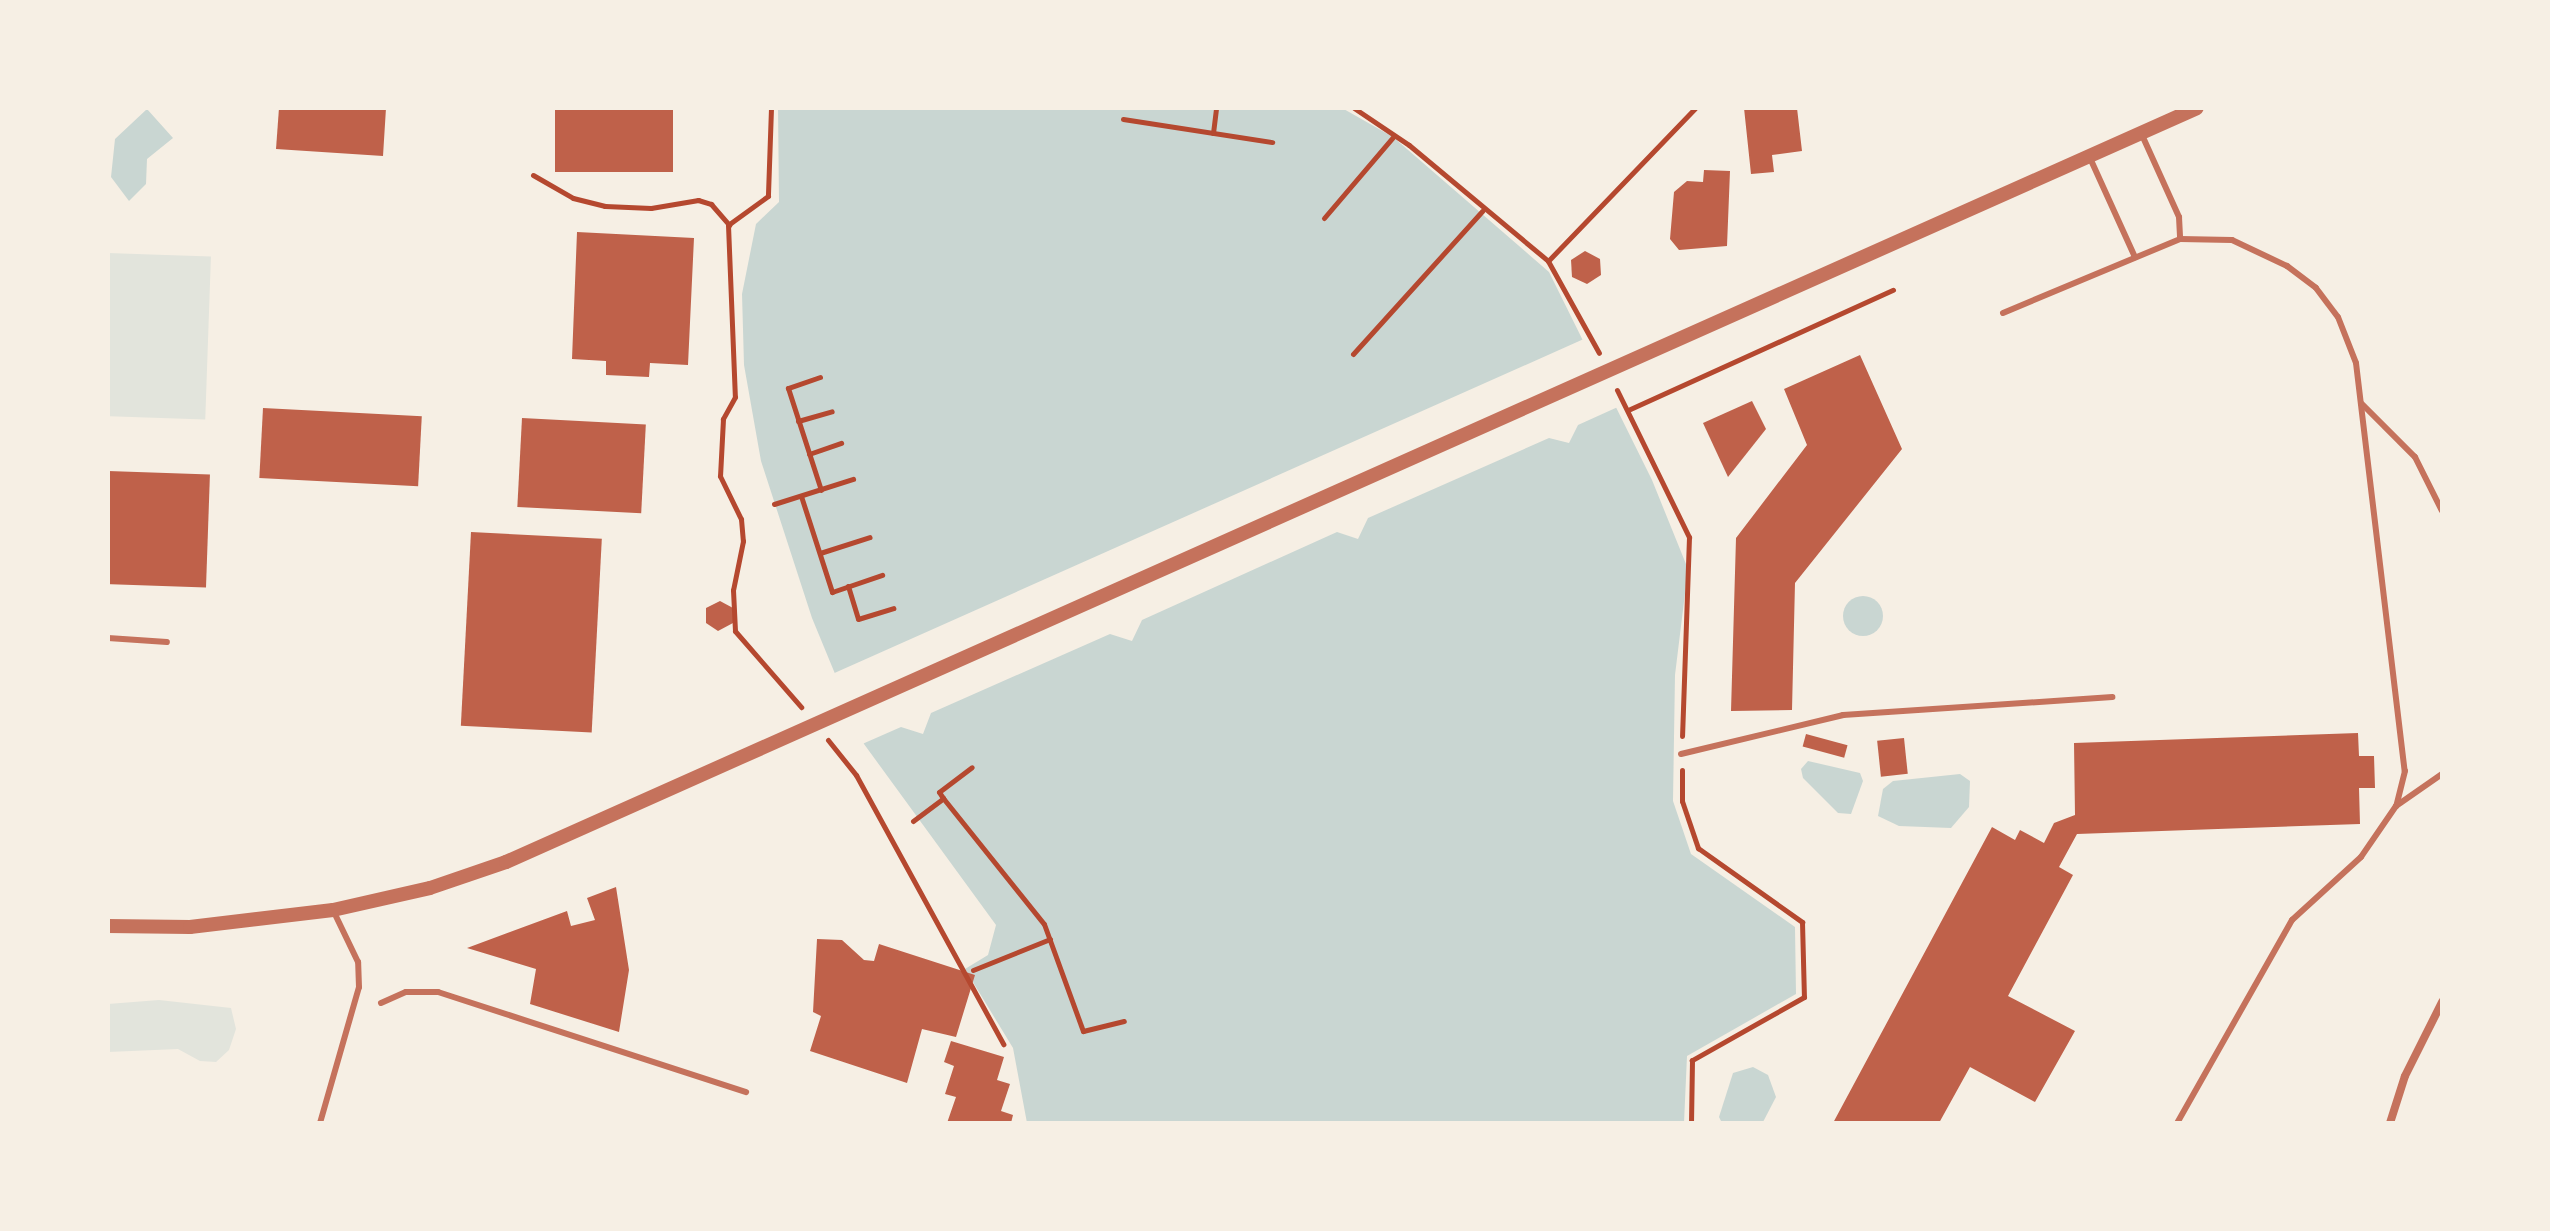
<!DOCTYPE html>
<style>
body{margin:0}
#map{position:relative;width:2550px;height:1231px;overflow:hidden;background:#f6efe4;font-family:Ubuntu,sans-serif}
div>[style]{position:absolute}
.green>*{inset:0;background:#e2e4dc;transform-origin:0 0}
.water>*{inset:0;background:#c9d6d2}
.round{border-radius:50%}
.pier>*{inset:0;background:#f6efe4}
.building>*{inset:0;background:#bf614a;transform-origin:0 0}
.path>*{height:5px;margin:-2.5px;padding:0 2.5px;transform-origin:2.5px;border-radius:2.5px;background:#b5482f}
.service>*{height:6px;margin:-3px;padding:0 3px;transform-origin:3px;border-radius:3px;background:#c5725c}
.minor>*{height:8px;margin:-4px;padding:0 4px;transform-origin:4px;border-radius:4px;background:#c5725c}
.tertiary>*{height:14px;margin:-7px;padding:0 7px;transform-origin:7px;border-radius:7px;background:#c5725c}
span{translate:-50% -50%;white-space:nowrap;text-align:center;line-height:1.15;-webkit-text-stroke:7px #f6efe4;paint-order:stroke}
.frame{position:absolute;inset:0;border:110px solid #f6efe4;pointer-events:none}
</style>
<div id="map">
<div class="green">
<i style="left:108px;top:253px;width:103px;height:163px;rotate:2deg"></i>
<i style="clip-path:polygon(159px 1000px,231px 1008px,236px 1029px,229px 1050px,216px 1062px,200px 1061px,178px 1049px,108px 1052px,108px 1004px)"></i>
</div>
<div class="water">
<i style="clip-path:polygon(778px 108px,1342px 108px,1393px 137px,1549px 272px,1652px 480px,1688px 569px,1675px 675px,1673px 801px,1691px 854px,1795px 927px,1796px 994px,1687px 1056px,1684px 1123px,1027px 1123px,1013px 1048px,965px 969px,988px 955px,996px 925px,864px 744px,812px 618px,761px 461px,744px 365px,742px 294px,756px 224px,779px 202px)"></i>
<i style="clip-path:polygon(147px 109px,173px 138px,147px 159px,146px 184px,129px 201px,111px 177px,115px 139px)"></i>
<i class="round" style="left:1843px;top:596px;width:40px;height:40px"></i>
<i style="clip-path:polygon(1808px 761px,1860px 773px,1863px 781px,1851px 814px,1838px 813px,1803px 778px,1801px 769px)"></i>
<i style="clip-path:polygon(1960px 774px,1970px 781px,1969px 807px,1951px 828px,1899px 826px,1878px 816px,1883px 789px,1893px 781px)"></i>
<i style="clip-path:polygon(1753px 1067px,1768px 1075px,1776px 1097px,1763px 1122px,1722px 1123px,1719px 1117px,1733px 1073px)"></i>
</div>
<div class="pier">
<i style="clip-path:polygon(1586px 338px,1620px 406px,1578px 425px,1569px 443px,1549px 438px,1368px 518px,1358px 539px,1337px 532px,1142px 620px,1132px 641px,1110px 634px,931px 713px,923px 734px,901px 727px,860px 745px,830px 675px)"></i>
</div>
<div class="building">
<i style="clip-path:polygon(279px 108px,386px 108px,383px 156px,276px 149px)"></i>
<i style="left:555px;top:108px;width:118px;height:64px"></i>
<i style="clip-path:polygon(1744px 108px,1797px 108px,1802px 151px,1772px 155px,1774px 172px,1751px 174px)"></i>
<i style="clip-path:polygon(1704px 170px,1730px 171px,1727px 246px,1679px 250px,1670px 239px,1674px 192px,1687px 181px,1703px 182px)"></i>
<i style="clip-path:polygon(577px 232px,694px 238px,688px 365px,650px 363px,649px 377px,606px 375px,606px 361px,572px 359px)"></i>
<i style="clip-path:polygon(1585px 251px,1600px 259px,1601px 275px,1587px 284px,1572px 277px,1571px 260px)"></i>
<i style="clip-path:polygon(1860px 355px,1902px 449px,1795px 583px,1792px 710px,1731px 711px,1736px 538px,1807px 445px,1784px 389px)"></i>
<i style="clip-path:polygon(1752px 401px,1766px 429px,1728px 477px,1703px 423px)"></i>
<i style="left:263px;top:408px;width:159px;height:70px;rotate:3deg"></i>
<i style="left:522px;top:418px;width:124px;height:89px;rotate:3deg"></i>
<i style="left:108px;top:471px;width:102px;height:113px;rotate:2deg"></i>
<i style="left:471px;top:532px;width:131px;height:194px;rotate:3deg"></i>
<i style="clip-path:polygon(720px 601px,733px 608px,733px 623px,718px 631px,706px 623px,706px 608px)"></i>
<i style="clip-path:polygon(2358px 733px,2359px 756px,2374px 756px,2375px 788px,2359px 788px,2360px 824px,2077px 834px,2059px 867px,2073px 875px,2008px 996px,2075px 1031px,2035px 1102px,1970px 1067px,1939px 1123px,1833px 1123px,1992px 827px,2015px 840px,2020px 830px,2044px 843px,2054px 823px,2075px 815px,2074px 743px)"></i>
<i style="left:1806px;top:734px;width:43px;height:13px;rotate:15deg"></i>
<i style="left:1904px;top:738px;width:36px;height:27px;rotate:84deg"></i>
<i style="clip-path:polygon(616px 887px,629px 970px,619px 1032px,530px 1004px,536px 969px,467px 948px,567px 911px,571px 926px,595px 920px,587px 898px)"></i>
<i style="clip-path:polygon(817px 939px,842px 940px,864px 960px,874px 961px,879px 944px,975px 975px,956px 1037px,922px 1029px,907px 1083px,810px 1051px,821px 1016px,813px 1012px)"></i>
<i style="clip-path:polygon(951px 1041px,1004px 1057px,997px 1080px,1010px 1084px,1001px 1111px,1013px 1115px,1011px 1123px,947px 1123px,956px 1097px,945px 1094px,954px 1066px,944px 1062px)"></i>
</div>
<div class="path">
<i style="left:771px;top:108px;width:88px;rotate:92deg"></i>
<i style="left:768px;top:196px;width:49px;rotate:144.1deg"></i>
<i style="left:728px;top:225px;width:172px;rotate:87.7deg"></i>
<i style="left:735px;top:397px;width:25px;rotate:119deg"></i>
<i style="left:723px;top:419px;width:57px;rotate:93deg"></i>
<i style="left:720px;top:476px;width:48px;rotate:64deg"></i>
<i style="left:741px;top:519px;width:22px;rotate:85deg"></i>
<i style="left:743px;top:541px;width:50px;rotate:101.5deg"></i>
<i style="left:733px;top:590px;width:41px;rotate:87.2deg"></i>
<i style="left:735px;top:631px;width:101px;rotate:49deg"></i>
<i style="left:1354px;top:108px;width:66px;rotate:33.9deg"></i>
<i style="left:1409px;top:145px;width:181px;rotate:39.8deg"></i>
<i style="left:1548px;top:261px;width:105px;rotate:61deg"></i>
<i style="left:1123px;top:119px;width:151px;rotate:8.8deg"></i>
<i style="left:1213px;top:133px;width:25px;rotate:-83deg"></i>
<i style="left:533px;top:175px;width:46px;rotate:29.9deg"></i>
<i style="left:573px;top:198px;width:33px;rotate:14deg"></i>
<i style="left:605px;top:206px;width:46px;rotate:2.5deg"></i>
<i style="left:651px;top:208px;width:48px;rotate:-9.7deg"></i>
<i style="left:698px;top:200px;width:14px;rotate:17deg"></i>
<i style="left:711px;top:204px;width:28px;rotate:49deg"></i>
<i style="left:1324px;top:218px;width:106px;rotate:-49.6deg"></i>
<i style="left:1548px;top:261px;width:212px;rotate:-46.1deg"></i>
<i style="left:1353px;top:354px;width:193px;rotate:-47.9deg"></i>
<i style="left:820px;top:377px;width:34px;rotate:161deg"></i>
<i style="left:788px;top:388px;width:107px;rotate:72.1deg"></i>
<i style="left:1617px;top:390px;width:164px;rotate:63.9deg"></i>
<i style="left:1689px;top:537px;width:199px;rotate:92deg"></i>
<i style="left:1628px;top:410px;width:291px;rotate:-24.4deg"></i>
<i style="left:798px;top:421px;width:35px;rotate:-16deg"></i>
<i style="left:809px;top:454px;width:34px;rotate:-19deg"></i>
<i style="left:801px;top:496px;width:101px;rotate:72.1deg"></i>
<i style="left:832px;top:592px;width:53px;rotate:-18.8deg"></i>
<i style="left:774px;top:504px;width:83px;rotate:-17.6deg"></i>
<i style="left:820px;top:553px;width:52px;rotate:-17.7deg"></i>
<i style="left:848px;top:586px;width:34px;rotate:73deg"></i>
<i style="left:858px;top:619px;width:37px;rotate:-17deg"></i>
<i style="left:828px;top:740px;width:45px;rotate:51.3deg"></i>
<i style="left:856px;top:775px;width:307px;rotate:61.3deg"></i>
<i style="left:1682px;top:770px;width:31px;rotate:90deg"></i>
<i style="left:1682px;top:801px;width:50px;rotate:71.2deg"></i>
<i style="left:1698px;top:848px;width:128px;rotate:35.4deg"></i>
<i style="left:1802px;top:922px;width:75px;rotate:88.5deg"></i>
<i style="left:1804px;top:997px;width:129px;rotate:150.6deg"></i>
<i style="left:1692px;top:1060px;width:63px;rotate:90.9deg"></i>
<i style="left:943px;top:798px;width:7px;rotate:-124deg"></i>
<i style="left:939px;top:792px;width:41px;rotate:-37.1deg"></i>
<i style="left:913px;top:821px;width:38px;rotate:-37deg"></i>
<i style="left:943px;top:798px;width:161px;rotate:51.3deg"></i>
<i style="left:1044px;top:924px;width:114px;rotate:70deg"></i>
<i style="left:1083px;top:1031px;width:42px;rotate:-13.7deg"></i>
<i style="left:973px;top:970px;width:83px;rotate:-21.9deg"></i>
</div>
<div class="service">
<i style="left:2142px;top:135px;width:90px;rotate:65.7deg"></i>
<i style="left:2179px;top:217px;width:22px;rotate:87deg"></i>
<i style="left:2090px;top:158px;width:109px;rotate:65.6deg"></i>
<i style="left:2003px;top:313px;width:192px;rotate:-22.7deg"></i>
<i style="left:2180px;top:239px;width:52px;rotate:1.1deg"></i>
<i style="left:2232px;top:240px;width:61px;rotate:25.3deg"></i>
<i style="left:2287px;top:266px;width:36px;rotate:37deg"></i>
<i style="left:2316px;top:288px;width:36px;rotate:53deg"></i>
<i style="left:2338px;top:317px;width:49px;rotate:68.6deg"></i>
<i style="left:2356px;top:363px;width:411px;rotate:83.2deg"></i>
<i style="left:2405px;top:771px;width:36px;rotate:104deg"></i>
<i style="left:2396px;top:806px;width:62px;rotate:124.5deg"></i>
<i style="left:2361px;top:857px;width:93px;rotate:137.6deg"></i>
<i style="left:2292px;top:920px;width:233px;rotate:119.5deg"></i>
<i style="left:2362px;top:404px;width:75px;rotate:45deg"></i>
<i style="left:2415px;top:457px;width:60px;rotate:63.4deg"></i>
<i style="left:108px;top:638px;width:59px;rotate:3.9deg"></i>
<i style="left:1681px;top:754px;width:167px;rotate:-13.5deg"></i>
<i style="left:1843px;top:715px;width:270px;rotate:-3.8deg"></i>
<i style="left:2396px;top:806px;width:56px;rotate:-34.8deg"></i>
<i style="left:381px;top:1003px;width:27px;rotate:-24deg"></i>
<i style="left:406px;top:992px;width:32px"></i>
<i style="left:438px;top:992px;width:324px;rotate:18deg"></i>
<i style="left:320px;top:1123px;width:141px;rotate:-74deg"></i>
<i style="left:359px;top:987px;width:25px;rotate:-92deg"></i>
<i style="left:358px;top:962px;width:58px;rotate:-115.7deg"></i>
</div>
<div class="minor">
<i style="left:2390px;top:1123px;width:49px;rotate:-72.3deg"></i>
<i style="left:2405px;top:1076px;width:83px;rotate:-63.4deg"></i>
</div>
<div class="tertiary">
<i style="left:108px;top:926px;width:82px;rotate:0.7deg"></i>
<i style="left:190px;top:927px;width:144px;rotate:-6.8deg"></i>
<i style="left:333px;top:910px;width:99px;rotate:-12.8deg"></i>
<i style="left:430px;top:888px;width:80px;rotate:-18.9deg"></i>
<i style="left:506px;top:862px;width:1851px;rotate:-24.03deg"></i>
</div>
<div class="frame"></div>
</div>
